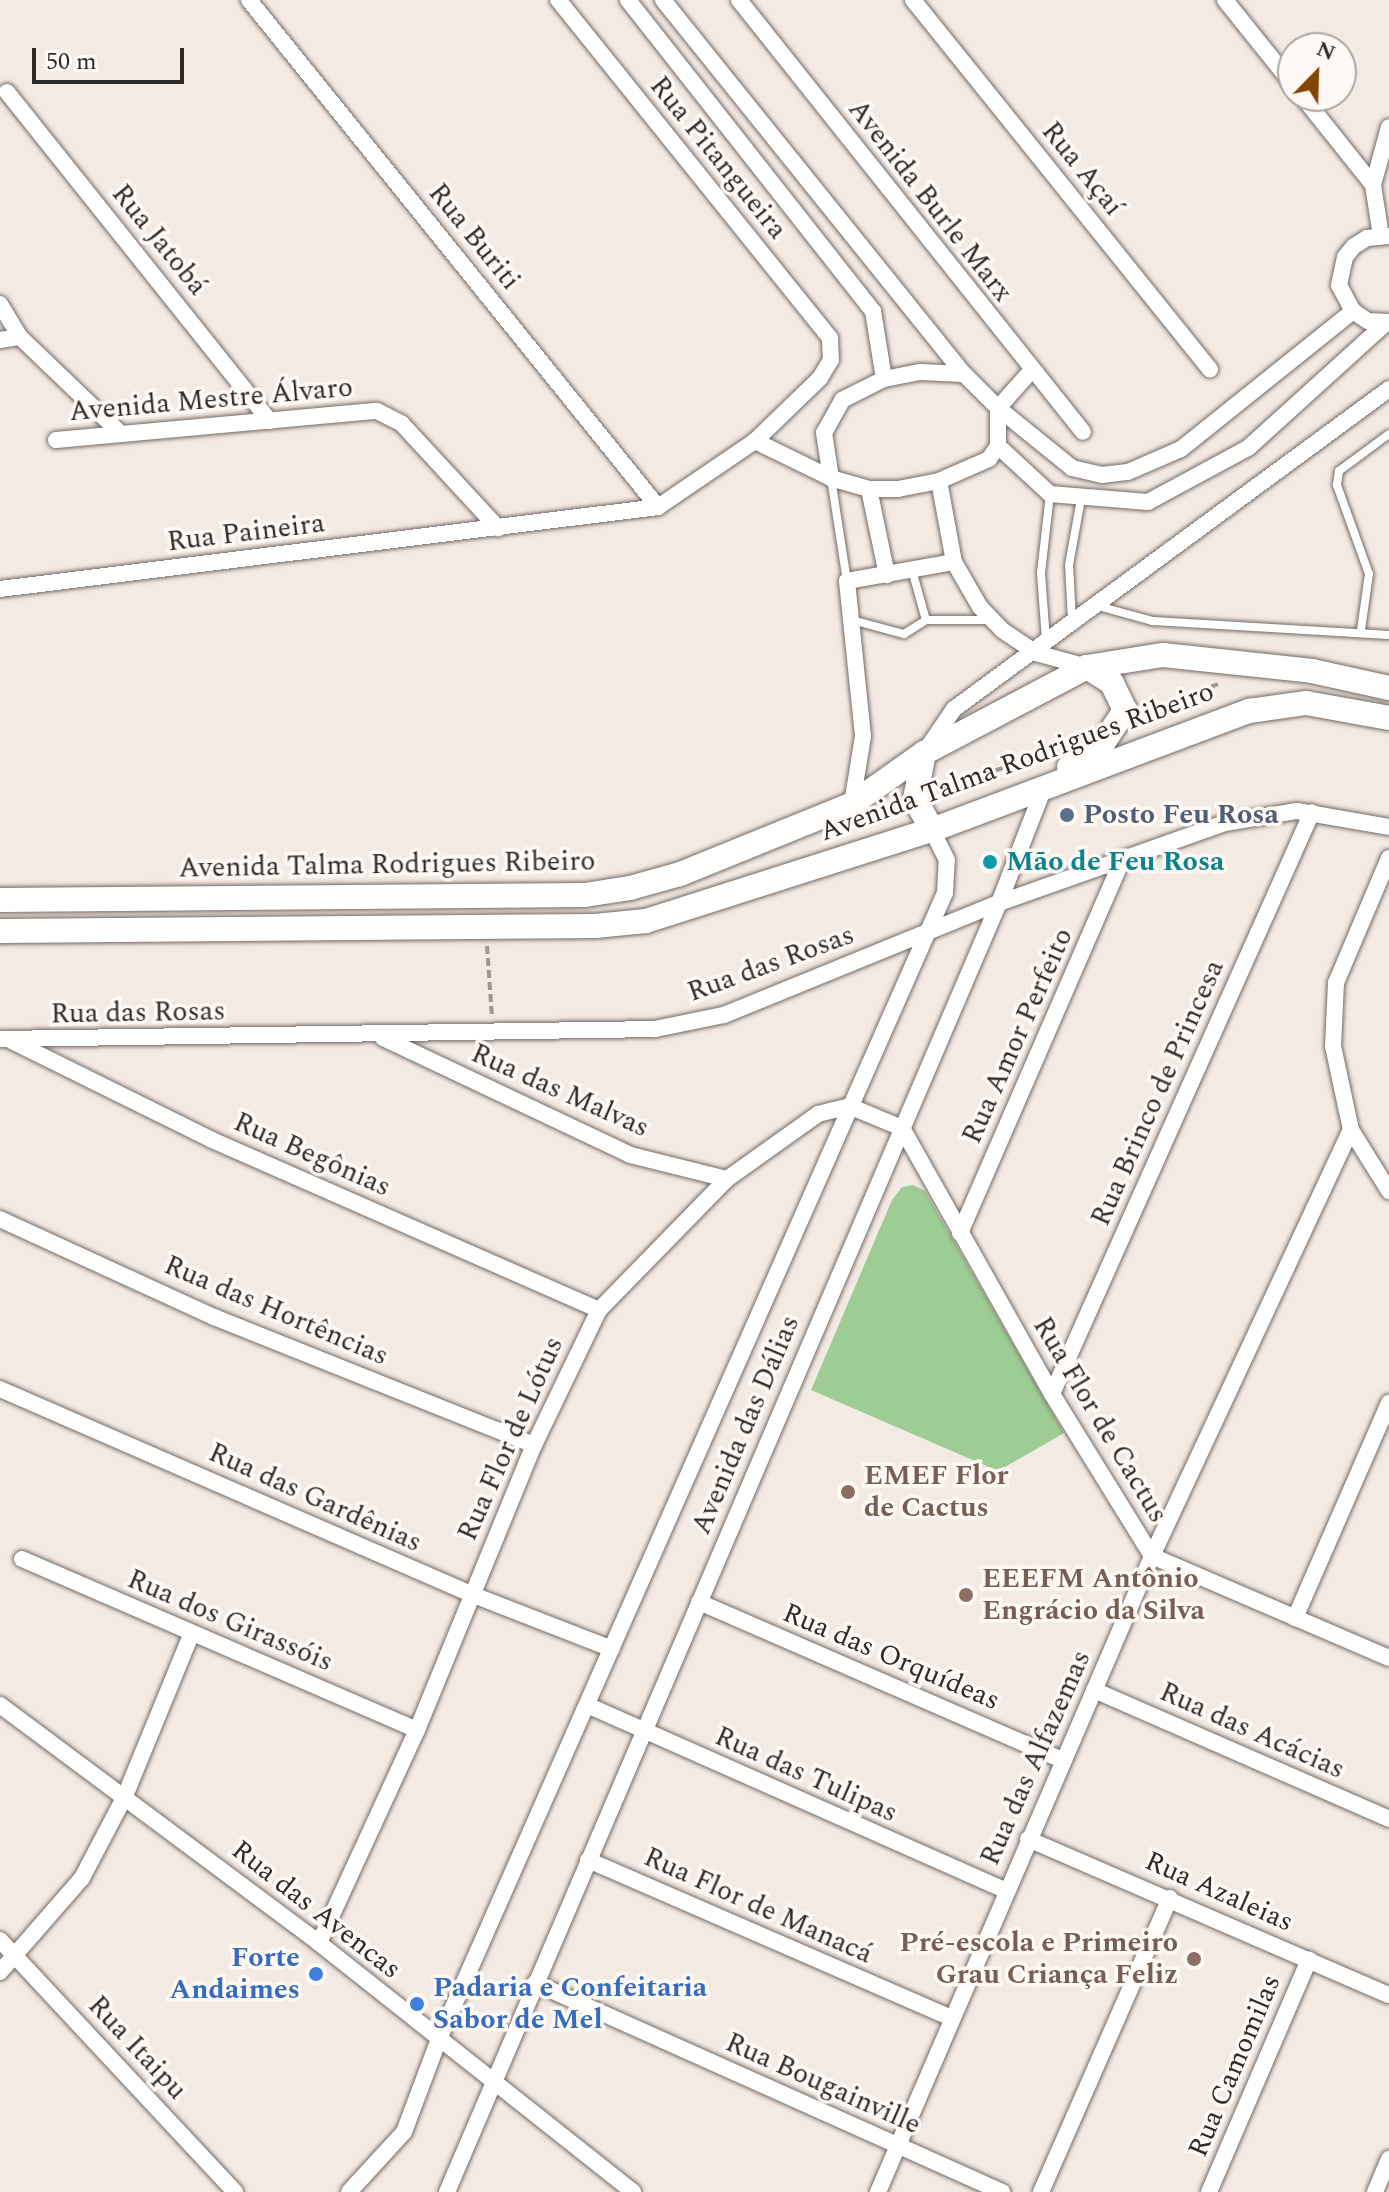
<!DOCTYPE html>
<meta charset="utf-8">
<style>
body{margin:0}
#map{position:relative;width:1389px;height:2192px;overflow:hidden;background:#f4eae4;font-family:Spectral,serif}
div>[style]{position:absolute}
.green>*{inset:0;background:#9dcc95}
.path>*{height:4px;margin-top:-2px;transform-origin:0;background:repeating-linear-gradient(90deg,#9e9793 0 8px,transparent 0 12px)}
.roads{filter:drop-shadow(0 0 2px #726a64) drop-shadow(0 0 2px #726a64)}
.lane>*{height:8px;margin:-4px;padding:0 4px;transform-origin:4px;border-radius:4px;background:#fff}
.street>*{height:16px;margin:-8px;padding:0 8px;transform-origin:8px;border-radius:8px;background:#fff}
.secondary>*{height:24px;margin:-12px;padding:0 12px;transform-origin:12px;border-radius:12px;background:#fff}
.dots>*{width:22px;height:22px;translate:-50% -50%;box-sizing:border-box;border:4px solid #fef9f5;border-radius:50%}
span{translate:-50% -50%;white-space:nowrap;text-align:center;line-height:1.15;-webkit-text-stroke:7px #fef9f5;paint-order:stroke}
.street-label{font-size:28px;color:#2f2b29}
.service-label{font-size:28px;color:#4e5e75;font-weight:700}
.left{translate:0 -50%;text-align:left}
.culture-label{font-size:28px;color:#0d838f;font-weight:700}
.education-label{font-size:28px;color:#785e54;font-weight:700}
.right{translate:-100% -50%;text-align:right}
.shop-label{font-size:28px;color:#366cbe;font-weight:700}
.north{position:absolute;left:1277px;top:32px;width:80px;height:80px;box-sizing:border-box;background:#fef9f5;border:2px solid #aba7a3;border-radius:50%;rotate:23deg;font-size:22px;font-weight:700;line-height:32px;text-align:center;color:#2f2b29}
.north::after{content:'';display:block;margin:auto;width:28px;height:36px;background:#844703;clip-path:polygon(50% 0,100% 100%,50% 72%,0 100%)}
.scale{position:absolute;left:32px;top:48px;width:152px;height:36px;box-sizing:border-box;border:4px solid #2f2b29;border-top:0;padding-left:10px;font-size:24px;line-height:28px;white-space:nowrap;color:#2f2b29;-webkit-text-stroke:6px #fef9f5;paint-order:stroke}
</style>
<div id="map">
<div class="green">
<i style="clip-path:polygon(913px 1185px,925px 1191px,1064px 1433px,998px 1471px,811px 1390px,892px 1200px,902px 1187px)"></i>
</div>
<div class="path">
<i style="left:1144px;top:712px;width:79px;rotate:-20.7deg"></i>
<i style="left:939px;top:791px;width:123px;rotate:-19.9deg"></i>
<i style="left:869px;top:821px;width:31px;rotate:-27deg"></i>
<i style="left:487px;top:946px;width:71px;rotate:86deg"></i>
</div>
<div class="roads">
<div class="lane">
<i style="left:831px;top:478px;width:104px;rotate:81.2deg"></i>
<i style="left:912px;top:570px;width:52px;rotate:74.4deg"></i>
<i style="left:1098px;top:606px;width:57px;rotate:15.3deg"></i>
<i style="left:1153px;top:621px;width:236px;rotate:3.4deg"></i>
<i style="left:852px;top:620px;width:54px;rotate:15.1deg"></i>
<i style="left:904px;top:634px;width:26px;rotate:-32deg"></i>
<i style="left:926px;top:620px;width:65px"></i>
<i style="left:1072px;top:620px;width:55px;rotate:-93.1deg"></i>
<i style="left:1069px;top:565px;width:67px;rotate:-79.7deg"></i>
<i style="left:1361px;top:630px;width:57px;rotate:-81.9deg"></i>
<i style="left:1369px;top:574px;width:95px;rotate:-109.8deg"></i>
<i style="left:1337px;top:485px;width:14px;rotate:-82deg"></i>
<i style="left:1339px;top:471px;width:62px;rotate:-36.5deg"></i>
<i style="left:1046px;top:640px;width:67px;rotate:-94.3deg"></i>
<i style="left:1041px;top:573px;width:80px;rotate:-83.5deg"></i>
</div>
<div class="street">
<i style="left:249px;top:0;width:651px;rotate:51.11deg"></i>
<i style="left:628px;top:0;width:396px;rotate:51.8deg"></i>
<i style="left:873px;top:311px;width:69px;rotate:80.8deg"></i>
<i style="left:663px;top:0;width:480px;rotate:51.2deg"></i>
<i style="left:964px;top:374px;width:48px;rotate:45deg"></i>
<i style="left:998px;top:408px;width:38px;rotate:90deg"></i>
<i style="left:998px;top:446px;width:16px;rotate:125deg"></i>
<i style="left:989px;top:459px;width:55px;rotate:156.3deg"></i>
<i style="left:939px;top:481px;width:42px;rotate:169deg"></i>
<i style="left:898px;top:489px;width:29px;rotate:180deg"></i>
<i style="left:869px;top:489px;width:40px;rotate:-164deg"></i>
<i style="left:831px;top:478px;width:85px;rotate:-154deg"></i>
<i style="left:739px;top:0;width:552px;rotate:51.47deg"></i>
<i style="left:913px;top:0;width:474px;rotate:51.2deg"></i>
<i style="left:1225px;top:0;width:109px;rotate:51.3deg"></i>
<i style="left:7px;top:92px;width:421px;rotate:51.4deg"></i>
<i style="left:1302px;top:96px;width:114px;rotate:51.4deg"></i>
<i style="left:1373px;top:185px;width:52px;rotate:81.1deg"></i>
<i style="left:1373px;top:185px;width:60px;rotate:-74.6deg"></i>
<i style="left:1389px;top:236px;width:22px;rotate:175deg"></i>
<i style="left:1367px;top:238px;width:15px;rotate:148deg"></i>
<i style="left:1354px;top:246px;width:14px;rotate:129deg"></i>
<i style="left:1345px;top:257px;width:29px;rotate:102deg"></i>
<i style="left:1339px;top:285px;width:30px;rotate:62deg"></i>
<i style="left:1353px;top:311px;width:18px;rotate:34deg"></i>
<i style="left:1368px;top:321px;width:21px;rotate:3deg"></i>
<i style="left:0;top:304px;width:39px;rotate:59deg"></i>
<i style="left:0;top:340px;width:20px;rotate:-9deg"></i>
<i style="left:20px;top:337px;width:139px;rotate:43.8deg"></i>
<i style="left:1031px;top:371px;width:50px;rotate:131.7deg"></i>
<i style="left:998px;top:408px;width:95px;rotate:39deg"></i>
<i style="left:1072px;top:468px;width:31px;rotate:13deg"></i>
<i style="left:1102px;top:475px;width:26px;rotate:-7deg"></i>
<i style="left:1128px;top:472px;width:58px;rotate:-23.5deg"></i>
<i style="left:1181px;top:449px;width:221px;rotate:-38.7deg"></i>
<i style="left:56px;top:440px;width:322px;rotate:-5.2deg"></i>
<i style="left:377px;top:411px;width:28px;rotate:27deg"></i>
<i style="left:402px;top:424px;width:142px;rotate:47.3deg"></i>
<i style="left:998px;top:446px;width:71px;rotate:42.7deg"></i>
<i style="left:1050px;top:494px;width:98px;rotate:4.7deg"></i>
<i style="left:1148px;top:502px;width:114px;rotate:-28.4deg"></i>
<i style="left:1248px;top:448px;width:186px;rotate:-42.2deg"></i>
<i style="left:831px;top:478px;width:46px;rotate:-98.8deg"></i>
<i style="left:824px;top:433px;width:38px;rotate:-61deg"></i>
<i style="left:842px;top:400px;width:47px;rotate:-26.6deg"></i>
<i style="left:884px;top:379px;width:37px;rotate:-11deg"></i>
<i style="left:920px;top:372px;width:44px;rotate:2.6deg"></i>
<i style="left:939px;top:481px;width:82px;rotate:79.5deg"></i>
<i style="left:869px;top:489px;width:88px;rotate:78.2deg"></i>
<i style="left:0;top:589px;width:663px;rotate:-7.1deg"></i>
<i style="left:658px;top:507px;width:117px;rotate:-34.2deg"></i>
<i style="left:755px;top:441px;width:91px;rotate:-44.1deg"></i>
<i style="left:820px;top:378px;width:21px;rotate:-59deg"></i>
<i style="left:831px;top:360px;width:22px;rotate:-93deg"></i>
<i style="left:830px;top:338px;width:434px;rotate:-128.8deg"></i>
<i style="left:926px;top:750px;width:50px;rotate:-55.7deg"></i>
<i style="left:954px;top:709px;width:540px;rotate:-36.34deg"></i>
<i style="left:852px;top:804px;width:69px;rotate:-80.8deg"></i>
<i style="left:863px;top:736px;width:156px;rotate:-95.9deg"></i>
<i style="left:847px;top:581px;width:109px;rotate:-10.1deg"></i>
<i style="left:954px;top:562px;width:52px;rotate:60deg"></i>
<i style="left:980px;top:607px;width:32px;rotate:46deg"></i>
<i style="left:1002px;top:630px;width:41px;rotate:34.1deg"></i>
<i style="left:1036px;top:653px;width:53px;rotate:15.4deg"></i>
<i style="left:1389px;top:858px;width:136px;rotate:113deg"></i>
<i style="left:1336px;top:983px;width:63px;rotate:92.7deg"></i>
<i style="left:1333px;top:1046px;width:86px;rotate:77.9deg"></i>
<i style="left:1351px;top:1130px;width:72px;rotate:58.1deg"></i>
<i style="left:383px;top:1038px;width:273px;rotate:25.3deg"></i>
<i style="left:630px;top:1155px;width:100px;rotate:13.9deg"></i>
<i style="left:0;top:1039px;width:655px;rotate:-0.87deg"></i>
<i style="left:655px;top:1029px;width:70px;rotate:-11.5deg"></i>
<i style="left:724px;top:1015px;width:297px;rotate:-22.2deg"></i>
<i style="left:999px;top:903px;width:240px;rotate:-19.5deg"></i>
<i style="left:1225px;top:823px;width:73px;rotate:-9.5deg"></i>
<i style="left:1297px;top:811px;width:93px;rotate:9.9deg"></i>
<i style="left:12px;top:1041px;width:223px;rotate:26.3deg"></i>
<i style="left:212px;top:1140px;width:423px;rotate:23.7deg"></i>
<i style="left:902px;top:1128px;width:305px;rotate:60.6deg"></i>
<i style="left:1052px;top:1394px;width:190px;rotate:58.3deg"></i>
<i style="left:1152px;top:1556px;width:258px;rotate:23.3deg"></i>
<i style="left:0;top:1219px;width:235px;rotate:24.6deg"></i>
<i style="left:214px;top:1317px;width:345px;rotate:21.8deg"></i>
<i style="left:960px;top:1233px;width:408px;rotate:-66.5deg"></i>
<i style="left:0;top:1389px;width:514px;rotate:23.52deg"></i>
<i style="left:471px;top:1594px;width:151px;rotate:21.3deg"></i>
<i style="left:1052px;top:1394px;width:637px;rotate:-65.93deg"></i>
<i style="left:22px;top:1559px;width:430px;rotate:23.4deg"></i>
<i style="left:699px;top:1602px;width:397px;rotate:23.5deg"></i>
<i style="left:1295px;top:1618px;width:235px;rotate:-66.4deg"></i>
<i style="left:1094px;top:1690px;width:322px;rotate:23.6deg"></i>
<i style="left:0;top:1705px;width:398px;rotate:36.7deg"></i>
<i style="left:319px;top:1943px;width:401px;rotate:38.4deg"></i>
<i style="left:587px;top:1705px;width:458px;rotate:23.9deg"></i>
<i style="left:1028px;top:1839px;width:393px;rotate:23.4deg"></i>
<i style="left:588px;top:1860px;width:396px;rotate:23.5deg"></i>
<i style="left:0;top:1940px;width:345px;rotate:47deg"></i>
<i style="left:319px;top:1943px;width:234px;rotate:-65.3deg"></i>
<i style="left:417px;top:1730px;width:308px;rotate:-67.7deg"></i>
<i style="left:534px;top:1445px;width:150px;rotate:-64.3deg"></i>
<i style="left:599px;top:1310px;width:183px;rotate:-45.7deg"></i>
<i style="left:727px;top:1179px;width:112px;rotate:-35.5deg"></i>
<i style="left:818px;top:1114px;width:32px;rotate:-14deg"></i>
<i style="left:849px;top:1106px;width:57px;rotate:22.5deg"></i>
<i style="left:0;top:1972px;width:125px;rotate:-48.9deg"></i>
<i style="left:82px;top:1878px;width:93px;rotate:-62.3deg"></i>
<i style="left:125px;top:1796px;width:176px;rotate:-67.7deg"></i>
<i style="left:535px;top:1983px;width:512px;rotate:24.11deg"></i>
<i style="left:349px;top:2192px;width:81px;rotate:-47.5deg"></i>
<i style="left:404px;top:2132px;width:99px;rotate:-69.4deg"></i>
<i style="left:439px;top:2039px;width:1253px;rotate:-66.18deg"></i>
<i style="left:945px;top:893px;width:33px;rotate:-87deg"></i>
<i style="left:947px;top:860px;width:34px;rotate:-117deg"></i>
<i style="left:447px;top:2192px;width:1402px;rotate:-66.82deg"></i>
<i style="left:999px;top:903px;width:127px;rotate:-68.7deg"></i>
<i style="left:878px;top:2192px;width:693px;rotate:-66.69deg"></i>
<i style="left:1152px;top:1556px;width:470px;rotate:-65deg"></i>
<i style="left:1041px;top:2192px;width:321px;rotate:-66.3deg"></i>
<i style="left:1209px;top:2192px;width:253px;rotate:-66.7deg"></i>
<i style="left:1375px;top:2192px;width:36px;rotate:-67deg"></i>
</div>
<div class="secondary">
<i style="left:924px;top:753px;width:47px;rotate:101.1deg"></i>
<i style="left:915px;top:799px;width:35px;rotate:61deg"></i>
<i style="left:1069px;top:767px;width:42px;rotate:-35.2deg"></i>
<i style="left:1103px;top:743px;width:40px;rotate:-56deg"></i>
<i style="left:1125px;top:710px;width:30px;rotate:-116deg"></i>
<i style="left:1112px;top:683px;width:30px;rotate:-147deg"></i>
<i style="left:0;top:900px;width:585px;rotate:-0.49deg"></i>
<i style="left:585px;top:895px;width:46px;rotate:-8.8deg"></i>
<i style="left:630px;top:888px;width:52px;rotate:-15.6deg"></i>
<i style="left:680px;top:874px;width:186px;rotate:-22.1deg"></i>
<i style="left:852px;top:804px;width:88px;rotate:-35.3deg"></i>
<i style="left:924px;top:753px;width:184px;rotate:-27.8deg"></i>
<i style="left:1087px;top:667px;width:77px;rotate:-9deg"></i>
<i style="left:1163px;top:655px;width:150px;rotate:6.1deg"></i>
<i style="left:1312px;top:671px;width:79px;rotate:12.4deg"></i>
<i style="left:0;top:931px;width:595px;rotate:-0.48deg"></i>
<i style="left:595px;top:926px;width:51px;rotate:-5.6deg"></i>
<i style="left:646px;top:921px;width:300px;rotate:-17.7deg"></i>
<i style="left:932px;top:830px;width:339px;rotate:-20.6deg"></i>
<i style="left:1249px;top:711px;width:58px;rotate:-8deg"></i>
<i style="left:1306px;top:703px;width:84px;rotate:10.2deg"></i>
</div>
</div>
<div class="dots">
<i style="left:1067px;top:815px;background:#5c6f8a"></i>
<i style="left:990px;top:862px;background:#0f9aa8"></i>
<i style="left:848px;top:1492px;background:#8d6e63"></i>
<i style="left:966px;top:1595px;background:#8d6e63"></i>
<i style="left:1194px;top:1959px;background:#8d6e63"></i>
<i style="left:316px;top:1974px;background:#3f7fe0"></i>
<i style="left:417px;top:2004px;background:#3f7fe0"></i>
</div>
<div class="street-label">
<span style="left:718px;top:158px;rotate:51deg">Rua Pitangueira</span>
<span style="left:1082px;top:169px;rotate:51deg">Rua Açaí</span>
<span style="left:930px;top:201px;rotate:52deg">Avenida Burle Marx</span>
<span style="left:474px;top:237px;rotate:51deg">Rua Buriti</span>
<span style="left:159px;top:240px;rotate:51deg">Rua Jatobá</span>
<span style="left:211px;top:400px;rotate:-5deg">Avenida Mestre Álvaro</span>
<span style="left:246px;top:533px;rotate:-7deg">Rua Paineira</span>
<span style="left:1017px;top:762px;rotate:-20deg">Avenida Talma Rodrigues Ribeiro</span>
<span style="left:387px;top:865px;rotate:-1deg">Avenida Talma Rodrigues Ribeiro</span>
<span style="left:771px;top:964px;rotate:-20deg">Rua das Rosas</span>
<span style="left:138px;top:1013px;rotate:-1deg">Rua das Rosas</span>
<span style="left:1018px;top:1036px;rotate:-66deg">Rua Amor Perfeito</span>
<span style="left:560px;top:1091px;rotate:24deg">Rua das Malvas</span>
<span style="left:1158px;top:1093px;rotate:-66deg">Rua Brinco de Princesa</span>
<span style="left:312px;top:1155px;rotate:24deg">Rua Begônias</span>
<span style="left:276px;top:1311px;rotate:23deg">Rua das Hortências</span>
<span style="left:1100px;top:1420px;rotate:59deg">Rua Flor de Cactus</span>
<span style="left:746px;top:1425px;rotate:-67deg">Avenida das Dálias</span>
<span style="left:511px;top:1439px;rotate:-66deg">Rua Flor de Lótus</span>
<span style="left:315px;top:1498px;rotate:24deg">Rua das Gardênias</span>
<span style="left:230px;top:1621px;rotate:23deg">Rua dos Girassóis</span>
<span style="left:891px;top:1657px;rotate:23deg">Rua das Orquídeas</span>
<span style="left:1252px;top:1731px;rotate:24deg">Rua das Acácias</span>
<span style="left:1036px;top:1758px;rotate:-66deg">Rua das Alfazemas</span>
<span style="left:806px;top:1775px;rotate:24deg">Rua das Tulipas</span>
<span style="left:1219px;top:1892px;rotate:24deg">Rua Azaleias</span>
<span style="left:758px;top:1906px;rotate:24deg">Rua Flor de Manacá</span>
<span style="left:316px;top:1910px;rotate:38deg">Rua das Avencas</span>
<span style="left:137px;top:2048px;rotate:47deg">Rua Itaipu</span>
<span style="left:1235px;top:2066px;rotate:-67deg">Rua Camomilas</span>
<span style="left:823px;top:2084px;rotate:24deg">Rua Bougainville</span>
</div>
<div class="service-label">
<span class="left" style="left:1083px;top:815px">Posto Feu Rosa</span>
</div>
<div class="culture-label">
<span class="left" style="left:1006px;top:862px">Mão de Feu Rosa</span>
</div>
<div class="education-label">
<span class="left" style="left:864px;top:1492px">EMEF Flor<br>de Cactus</span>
<span class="left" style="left:982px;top:1595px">EEEFM Antônio<br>Engrácio da Silva</span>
<span class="right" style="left:1178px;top:1959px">Pré-escola e Primeiro<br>Grau Criança Feliz</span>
</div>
<div class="shop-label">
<span class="right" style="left:300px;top:1974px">Forte<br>Andaimes</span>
<span class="left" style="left:433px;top:2004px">Padaria e Confeitaria<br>Sabor de Mel</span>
</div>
<div class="north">N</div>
<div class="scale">50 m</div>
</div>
